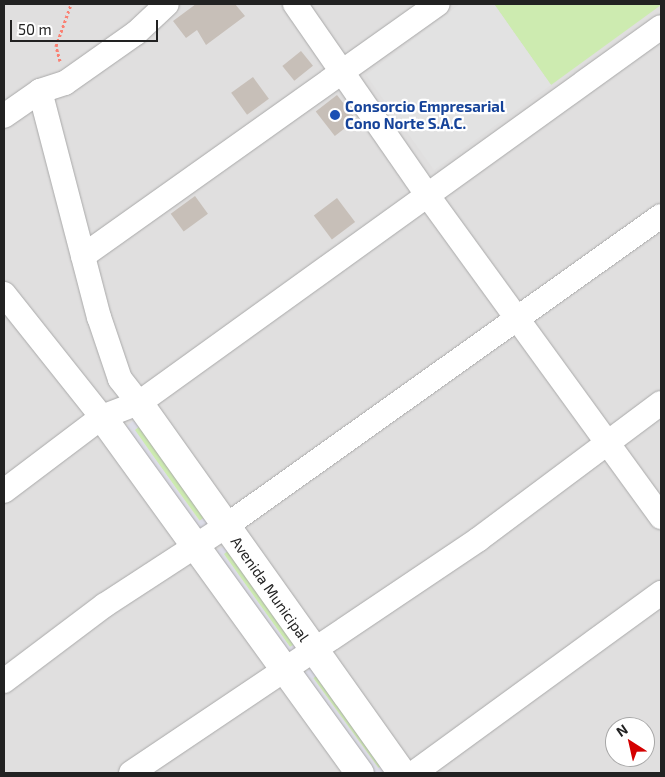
<!DOCTYPE html>
<style>
body{margin:0}
#map{position:relative;width:665px;height:777px;overflow:hidden;background:#f2efe9;font-family:"Exo 2",sans-serif}
div>[style]{position:absolute}
.residential>*{inset:0;background:#e0dfdf}
.grass>*{inset:0;background:#cdebb0;transform-origin:0 0}
.parking>*{inset:0;background:#e2e2e2}
.plaza>*{inset:0;background:#dddde8}
.building>*{inset:0;background:#c7bfb8;transform-origin:0 0}
.path>*{height:3px;margin-top:-1.5px;transform-origin:0;background:repeating-linear-gradient(90deg,#fa8072 0 2.5px,transparent 0 5px)}
.roads{filter:drop-shadow(0 0 1px #a9a9a9) drop-shadow(0 0 1px #a9a9a9)}
.minor>*{height:24px;margin:-12px;padding:0 12px;transform-origin:12px;border-radius:12px;background:#fff}
.tertiary>*{height:28px;margin:-14px;padding:0 14px;transform-origin:14px;border-radius:14px;background:#fff}
.dots>*{width:14px;height:14px;translate:-50% -50%;box-sizing:border-box;border:2px solid #fff;border-radius:50%}
span{translate:-50% -50%;white-space:nowrap;text-align:center;line-height:1.15;-webkit-text-stroke:4.5px #fff;paint-order:stroke}
.transit-label{font-size:15px;color:#164399;font-weight:700}
.left{translate:0 -50%;text-align:left}
.street-label{font-size:15px;color:#222}
.frame{position:absolute;inset:0;border:5px solid #222;pointer-events:none}
.north{position:absolute;left:605px;top:717px;width:50px;height:50px;box-sizing:border-box;background:#fff;border:1px solid #a7a7a7;border-radius:50%;rotate:325deg;font-size:14px;font-weight:700;line-height:20px;text-align:center;color:#222}
.north::after{content:'';display:block;margin:auto;width:18px;height:22px;background:#d40000;clip-path:polygon(50% 0,100% 100%,50% 72%,0 100%)}
.scale{position:absolute;left:10px;top:20px;width:148px;height:22px;box-sizing:border-box;border:2px solid #222;border-top:0;padding-left:6px;font-size:15px;line-height:18px;white-space:nowrap;color:#222;-webkit-text-stroke:4px #fff;paint-order:stroke}
</style>
<div id="map">
<div class="residential">
<i style="clip-path:polygon(evenodd,4px 4px,661px 4px,661px 773px,4px 773px,4px 4px,615px 727px,645px 727px,645px 757px,615px 757px,615px 727px)"></i>
</div>
<div class="grass">
<i style="clip-path:polygon(494px 4px,661px 4px,661px 5px,551px 85px)"></i>
<i style="clip-path:polygon(142px 424px,205px 517px,200px 521px,134px 430px)"></i>
<i style="clip-path:polygon(230px 549px,296px 643px,290px 647px,223px 554px)"></i>
<i style="left:319px;top:674px;width:112px;height:7px;rotate:54deg"></i>
</div>
<div class="parking">
<i style="clip-path:polygon(460px 4px,494px 4px,551px 85px,434px 170px,366px 75px)"></i>
</div>
<div class="plaza">
<i style="clip-path:polygon(133px 421px,142px 424px,135px 430px,199px 521px,205px 517px,208px 525px,203px 533px,189px 523px,193px 519px,132px 434px,125px 437px,126px 427px)"></i>
<i style="clip-path:polygon(225px 546px,230px 549px,224px 554px,290px 647px,296px 643px,290px 658px,214px 552px)"></i>
<i style="clip-path:polygon(311px 668px,319px 674px,313px 678px,378px 768px,384px 765px,387px 773px,371px 773px,301px 675px)"></i>
</div>
<div class="building">
<i style="clip-path:polygon(196px 4px,235px 4px,245px 16px,206px 45px,197px 30px,186px 38px,173px 21px)"></i>
<i style="left:301px;top:51px;width:19px;height:24px;rotate:51deg"></i>
<i style="left:253px;top:77px;width:27px;height:27px;rotate:54deg"></i>
<i style="left:337px;top:95px;width:31px;height:27px;rotate:52deg"></i>
<i style="left:195px;top:196px;width:22px;height:30px;rotate:54deg"></i>
<i style="left:337px;top:198px;width:30px;height:29px;rotate:53deg"></i>
</div>
<div class="path">
<i style="left:60px;top:61px;width:16px;rotate:-105deg"></i>
<i style="left:56px;top:46px;width:45px;rotate:-70.3deg"></i>
</div>
<div class="roads">
<div class="minor">
<i style="left:295px;top:4px;width:234px;rotate:55.3deg"></i>
<i style="left:428px;top:196px;width:397px;rotate:54deg"></i>
<i style="left:40px;top:91px;width:234px;rotate:75.4deg"></i>
<i style="left:99px;top:317px;width:65px;rotate:71.3deg"></i>
<i style="left:120px;top:379px;width:31px;rotate:52deg"></i>
<i style="left:4px;top:116px;width:44px;rotate:-34.8deg"></i>
<i style="left:40px;top:91px;width:26px;rotate:-18deg"></i>
<i style="left:65px;top:83px;width:87px;rotate:-35.2deg"></i>
<i style="left:136px;top:33px;width:42px;rotate:-43.1deg"></i>
<i style="left:83px;top:256px;width:435px;rotate:-35.4deg"></i>
<i style="left:4px;top:294px;width:157px;rotate:51.5deg"></i>
<i style="left:4px;top:491px;width:123px;rotate:-37.1deg"></i>
<i style="left:102px;top:417px;width:40px;rotate:-21deg"></i>
<i style="left:139px;top:403px;width:643px;rotate:-35.77deg"></i>
<i style="left:4px;top:681px;width:126px;rotate:-37deg"></i>
<i style="left:105px;top:605px;width:145px;rotate:-33.1deg"></i>
<i style="left:226px;top:526px;width:534px;rotate:-35.48deg"></i>
<i style="left:131px;top:773px;width:419px;rotate:-33.9deg"></i>
<i style="left:479px;top:539px;width:227px;rotate:-36.8deg"></i>
<i style="left:414px;top:773px;width:306px;rotate:-36.1deg"></i>
</div>
<div class="tertiary">
<i style="left:139px;top:403px;width:454px;rotate:54.6deg"></i>
<i style="left:102px;top:417px;width:440px;rotate:54.1deg"></i>
</div>
</div>
<div class="dots">
<i style="left:335px;top:115px;background:#1a4fb4"></i>
</div>
<div class="transit-label">
<span class="left" style="left:345px;top:115px">Consorcio Empresarial<br>Cono Norte S.A.C.</span>
</div>
<div class="street-label">
<span style="left:270px;top:589px;rotate:55deg">Avenida Municipal</span>
</div>
<div class="frame"></div>
<div class="north">N</div>
<div class="scale">50 m</div>
</div>
